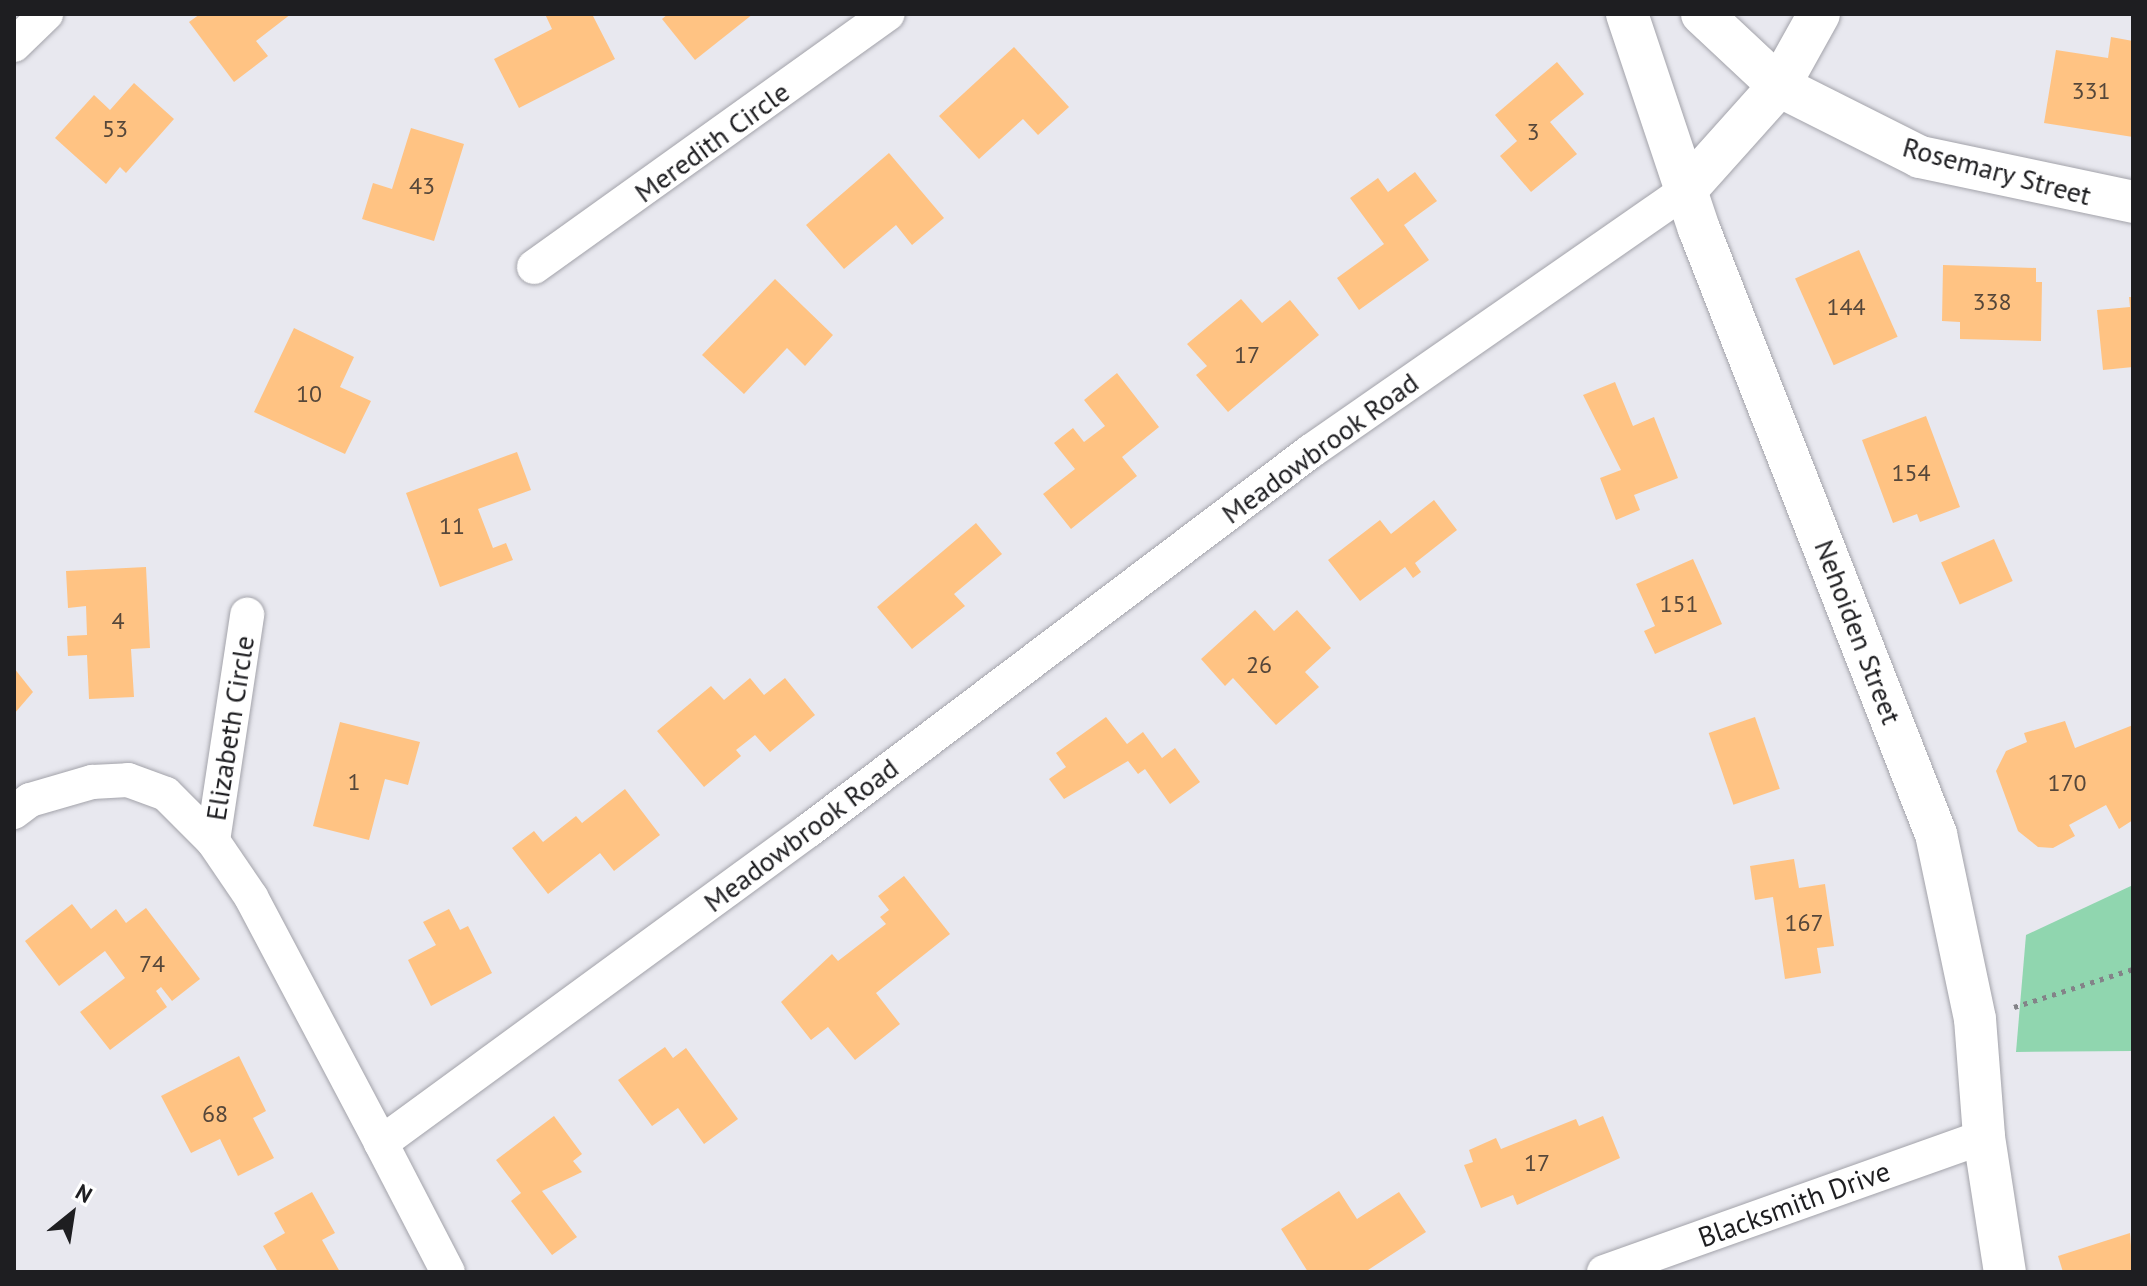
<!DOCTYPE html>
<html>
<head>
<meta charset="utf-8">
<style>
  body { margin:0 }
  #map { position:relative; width:2147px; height:1286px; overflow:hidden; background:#e8e8ef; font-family:"PT Sans",sans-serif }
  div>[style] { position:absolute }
  .green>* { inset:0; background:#90d6af }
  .building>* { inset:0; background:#ffc383; transform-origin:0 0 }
  .path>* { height:5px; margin-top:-2.5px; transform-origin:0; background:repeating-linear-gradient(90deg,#838388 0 4px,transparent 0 10px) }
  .roads { filter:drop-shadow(0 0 2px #a3a3aa) drop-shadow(0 0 2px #a3a3aa) }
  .minor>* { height:34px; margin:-17px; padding:0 17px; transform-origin:17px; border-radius:17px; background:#fff }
  .tertiary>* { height:42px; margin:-21px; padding:0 21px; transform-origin:21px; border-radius:21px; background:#fff }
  span { translate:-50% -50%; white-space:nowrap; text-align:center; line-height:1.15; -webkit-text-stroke:6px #fff; paint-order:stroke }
  .number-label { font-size:24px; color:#56473a }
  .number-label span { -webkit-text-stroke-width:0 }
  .street-label { font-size:28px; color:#1e1e21 }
  .frame { position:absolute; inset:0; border:16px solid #1e1e21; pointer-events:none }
  .north { position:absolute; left:32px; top:1174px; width:80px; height:80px; -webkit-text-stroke:6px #fff; paint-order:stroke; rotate:30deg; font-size:22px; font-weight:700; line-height:32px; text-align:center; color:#1e1e21 }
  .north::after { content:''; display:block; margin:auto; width:28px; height:36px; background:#1e1e21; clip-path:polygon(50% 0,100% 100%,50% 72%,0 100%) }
</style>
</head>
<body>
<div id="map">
  <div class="green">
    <i style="clip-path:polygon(2133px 885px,2133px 1051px,2016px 1052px,2026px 935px)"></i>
  </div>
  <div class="building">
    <i style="clip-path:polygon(200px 14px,291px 14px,256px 41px,268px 56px,234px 82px,189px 22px)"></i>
    <i style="clip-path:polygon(545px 14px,592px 14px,615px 59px,519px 108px,494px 59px,552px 29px)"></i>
    <i style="clip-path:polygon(668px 14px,753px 14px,695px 60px,662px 19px)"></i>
    <i style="clip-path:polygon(2111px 37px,2133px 41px,2133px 137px,2044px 123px,2056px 50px,2108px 58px)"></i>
    <i style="clip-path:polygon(1014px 47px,1069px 107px,1038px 135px,1023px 119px,979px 159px,939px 116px)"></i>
    <i style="clip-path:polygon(1557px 62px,1584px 94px,1550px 122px,1577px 154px,1531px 192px,1500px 156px,1517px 141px,1495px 115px)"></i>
    <i style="clip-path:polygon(134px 83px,174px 119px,126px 173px,120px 167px,106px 184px,55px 138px,94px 95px,110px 110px)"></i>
    <i style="clip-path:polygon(411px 128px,464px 144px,434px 241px,362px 219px,373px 183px,392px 189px)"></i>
    <i style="clip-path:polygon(889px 153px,944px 218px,912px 245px,896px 225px,844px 269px,806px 225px)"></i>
    <i style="clip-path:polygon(1415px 172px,1437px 201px,1404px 225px,1429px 260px,1359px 310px,1337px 278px,1384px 244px,1350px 198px,1378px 178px,1388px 192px)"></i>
    <i style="left:1859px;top:250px;width:95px;height:70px;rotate:66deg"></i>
    <i style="clip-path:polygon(1943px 265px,2036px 268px,2036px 282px,2042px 282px,2041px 341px,1960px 339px,1960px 322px,1942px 321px)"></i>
    <i style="clip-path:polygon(775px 279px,833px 335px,805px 366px,787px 348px,744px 394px,702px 355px)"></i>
    <i style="clip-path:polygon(2129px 297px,2133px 297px,2133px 367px,2103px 370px,2097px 310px,2130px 307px)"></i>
    <i style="clip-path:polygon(1241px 299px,1262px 323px,1290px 300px,1319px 335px,1228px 412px,1196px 375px,1207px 366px,1187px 344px)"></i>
    <i style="clip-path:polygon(294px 328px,354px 357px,340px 387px,371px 401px,345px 454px,254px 412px)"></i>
    <i style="clip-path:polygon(1117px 373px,1159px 427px,1122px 457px,1137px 476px,1071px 529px,1043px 494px,1075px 469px,1054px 443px,1073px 428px,1084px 442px,1105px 426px,1084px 400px)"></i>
    <i style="clip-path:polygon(1615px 382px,1633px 426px,1654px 417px,1678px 478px,1634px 495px,1640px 510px,1616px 520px,1600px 478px,1621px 470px,1583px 395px)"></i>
    <i style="clip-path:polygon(1926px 416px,1960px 507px,1920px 522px,1917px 514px,1893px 523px,1862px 440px)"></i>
    <i style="clip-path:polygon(517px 452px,531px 490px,478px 509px,493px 548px,506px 543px,513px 560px,440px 587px,406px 493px)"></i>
    <i style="clip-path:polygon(1434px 500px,1457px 530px,1415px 563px,1421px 572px,1413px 578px,1405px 567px,1360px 601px,1328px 560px,1380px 520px,1391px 534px)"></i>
    <i style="clip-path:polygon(976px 523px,1002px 554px,954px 594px,965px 606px,912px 649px,877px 607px)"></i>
    <i style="left:1994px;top:539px;width:46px;height:58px;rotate:66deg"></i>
    <i style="clip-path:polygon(1693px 559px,1722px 624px,1655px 654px,1644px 631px,1655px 626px,1636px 584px)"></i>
    <i style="clip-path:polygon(146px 567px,150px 648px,131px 649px,134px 697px,89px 699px,87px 655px,68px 656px,67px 636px,87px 635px,86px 606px,68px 608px,66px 571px)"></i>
    <i style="clip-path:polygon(1255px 610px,1274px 631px,1297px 610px,1331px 648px,1305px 672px,1319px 687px,1276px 725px,1233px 678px,1225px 686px,1201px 659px)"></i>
    <i style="clip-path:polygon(14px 668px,33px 692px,14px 714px)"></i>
    <i style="clip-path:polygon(750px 678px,764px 695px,785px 678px,815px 715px,770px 752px,755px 735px,736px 750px,741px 756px,704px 787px,657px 731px,711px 686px,724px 700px)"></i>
    <i style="clip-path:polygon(1106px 717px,1127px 744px,1143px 732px,1162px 758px,1175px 748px,1200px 782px,1170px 804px,1145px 769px,1138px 774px,1128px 761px,1064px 799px,1049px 779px,1066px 767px,1056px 753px)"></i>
    <i style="left:1755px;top:717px;width:76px;height:49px;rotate:71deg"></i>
    <i style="clip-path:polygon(2065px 721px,2075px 748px,2133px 725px,2133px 820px,2119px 829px,2106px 805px,2069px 825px,2075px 836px,2053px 848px,2038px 847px,2018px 831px,1996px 771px,2006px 751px,2027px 742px,2024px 733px)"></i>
    <i style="clip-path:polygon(340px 722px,420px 742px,408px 785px,385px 779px,369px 840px,313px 826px)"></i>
    <i style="clip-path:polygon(625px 789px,660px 835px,614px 871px,600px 853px,548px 894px,512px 848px,534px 831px,543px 842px,576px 816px,582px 823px)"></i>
    <i style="clip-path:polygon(1794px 859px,1799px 888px,1825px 884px,1834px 946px,1817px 948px,1821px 973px,1785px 979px,1773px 897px,1755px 900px,1750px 866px)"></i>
    <i style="clip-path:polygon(904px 876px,950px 934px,876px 993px,900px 1024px,855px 1060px,828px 1027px,811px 1040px,781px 1002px,832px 954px,838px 961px,886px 924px,880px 917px,889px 910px,878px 896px)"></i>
    <i style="clip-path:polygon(72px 904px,91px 929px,116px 909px,126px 923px,146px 908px,200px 979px,172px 1001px,161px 987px,156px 991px,167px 1007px,110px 1050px,80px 1012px,125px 978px,105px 951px,59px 986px,25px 941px)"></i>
    <i style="clip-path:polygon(449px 909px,460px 930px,468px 926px,492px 973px,431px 1006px,408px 960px,436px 945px,423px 922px)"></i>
    <i style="clip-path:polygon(665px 1047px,673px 1058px,686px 1048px,738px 1119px,704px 1144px,678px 1108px,652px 1126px,618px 1080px)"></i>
    <i style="clip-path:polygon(239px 1056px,266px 1111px,253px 1118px,274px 1158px,238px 1176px,220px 1139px,191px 1153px,161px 1096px)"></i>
    <i style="clip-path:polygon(554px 1116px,582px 1154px,573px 1161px,582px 1172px,542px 1191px,577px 1237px,552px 1255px,511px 1201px,521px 1193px,496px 1160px)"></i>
    <i style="clip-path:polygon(1603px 1116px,1620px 1158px,1517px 1205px,1513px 1195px,1481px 1208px,1464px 1165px,1473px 1162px,1469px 1150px,1496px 1138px,1501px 1149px,1576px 1119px,1579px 1126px)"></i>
    <i style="clip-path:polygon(1339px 1191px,1357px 1219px,1399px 1192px,1426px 1232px,1365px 1272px,1308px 1272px,1281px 1229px)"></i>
    <i style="clip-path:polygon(312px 1192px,335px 1233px,322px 1240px,340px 1272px,278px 1272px,263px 1246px,285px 1233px,274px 1213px)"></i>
    <i style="clip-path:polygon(2130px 1233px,2133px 1272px,2063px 1272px,2058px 1256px)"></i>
  </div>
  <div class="path">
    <i style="left:2014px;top:1007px;width:125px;rotate:-17.7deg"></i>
  </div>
  <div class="roads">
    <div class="minor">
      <i style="left:14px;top:45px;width:45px;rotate:-44.1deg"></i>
      <i style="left:534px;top:267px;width:435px;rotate:-35.6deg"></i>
      <i style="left:14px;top:812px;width:20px;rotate:-37deg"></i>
      <i style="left:30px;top:800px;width:65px;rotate:-16.2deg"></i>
      <i style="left:92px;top:782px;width:36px;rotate:-3deg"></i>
      <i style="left:128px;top:780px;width:40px;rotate:20.2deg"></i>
      <i style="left:166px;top:794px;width:66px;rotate:45deg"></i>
      <i style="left:213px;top:841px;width:68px;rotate:55.8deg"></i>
      <i style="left:251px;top:897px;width:278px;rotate:62.1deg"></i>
      <i style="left:381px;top:1143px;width:530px;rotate:-36.18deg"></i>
      <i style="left:809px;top:830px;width:629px;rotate:-37.05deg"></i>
      <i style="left:1311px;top:451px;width:455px;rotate:-34.8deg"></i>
      <i style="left:213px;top:841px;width:229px;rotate:-81.4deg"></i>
      <i style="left:381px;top:1143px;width:145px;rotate:62.6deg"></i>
      <i style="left:1604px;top:1272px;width:403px;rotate:-19.6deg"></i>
    </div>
    <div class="tertiary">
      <i style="left:1627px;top:14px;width:227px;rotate:71.5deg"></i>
      <i style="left:1699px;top:229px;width:650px;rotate:68.61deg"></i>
      <i style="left:1936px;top:834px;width:189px;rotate:78.1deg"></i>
      <i style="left:1975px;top:1019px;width:118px;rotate:85.6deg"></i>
      <i style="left:1984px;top:1137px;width:137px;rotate:81.2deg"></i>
      <i style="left:1702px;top:14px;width:105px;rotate:43.1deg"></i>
      <i style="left:1779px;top:86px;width:158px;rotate:26.7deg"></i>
      <i style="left:1920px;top:157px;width:218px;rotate:11.9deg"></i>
      <i style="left:1685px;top:191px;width:141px;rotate:-48.2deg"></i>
      <i style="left:1779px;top:86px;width:82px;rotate:-60.9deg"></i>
    </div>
  </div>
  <div class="number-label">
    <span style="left:2091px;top:91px">331</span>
    <span style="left:115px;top:129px">53</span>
    <span style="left:1533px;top:132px">3</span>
    <span style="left:422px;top:186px">43</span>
    <span style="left:1992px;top:302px">338</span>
    <span style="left:1846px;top:307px">144</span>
    <span style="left:1247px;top:355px">17</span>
    <span style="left:309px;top:394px">10</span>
    <span style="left:1911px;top:473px">154</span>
    <span style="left:452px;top:526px">11</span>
    <span style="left:1679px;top:604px">151</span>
    <span style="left:118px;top:621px">4</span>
    <span style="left:1259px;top:665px">26</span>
    <span style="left:354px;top:782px">1</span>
    <span style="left:2067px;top:783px">170</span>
    <span style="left:1804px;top:923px">167</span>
    <span style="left:152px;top:964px">74</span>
    <span style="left:215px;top:1114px">68</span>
    <span style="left:1537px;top:1163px">17</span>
  </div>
  <div class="street-label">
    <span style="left:712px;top:142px;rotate:-36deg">Meredith Circle</span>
    <span style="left:1997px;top:171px;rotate:15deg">Rosemary Street</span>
    <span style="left:1320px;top:448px;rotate:-36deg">Meadowbrook Road</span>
    <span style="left:1858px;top:632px;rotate:69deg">Nehoiden Street</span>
    <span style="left:230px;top:728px;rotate:-81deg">Elizabeth Circle</span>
    <span style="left:801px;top:835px;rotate:-37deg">Meadowbrook Road</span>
    <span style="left:1794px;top:1204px;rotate:-20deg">Blacksmith Drive</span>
  </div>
  <div class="frame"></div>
  <div class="north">N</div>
</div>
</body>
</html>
